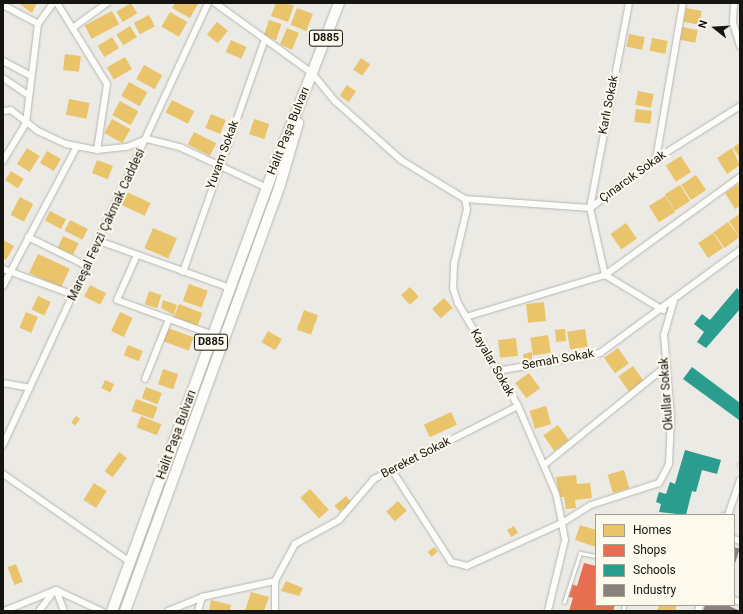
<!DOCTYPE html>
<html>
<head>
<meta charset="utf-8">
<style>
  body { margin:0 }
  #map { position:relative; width:743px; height:614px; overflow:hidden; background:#eceae4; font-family:Roboto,sans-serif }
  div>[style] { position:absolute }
  .homes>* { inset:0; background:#e9c46a; transform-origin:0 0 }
  .shops>* { inset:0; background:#e76f51 }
  .schools>* { inset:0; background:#2a9d8f }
  .industry>* { inset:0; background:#8a817c; transform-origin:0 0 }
  .roads { filter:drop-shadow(0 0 1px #b6b5b0) drop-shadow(0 0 1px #b6b5b0) }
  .service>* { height:3px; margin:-1.5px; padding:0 1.5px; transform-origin:1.5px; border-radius:1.5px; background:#fcfcfb }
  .minor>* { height:6px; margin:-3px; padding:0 3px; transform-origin:3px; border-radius:3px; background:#fcfcfb }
  .primary>* { height:10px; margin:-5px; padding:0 5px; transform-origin:5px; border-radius:5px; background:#fcfcfb }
  .trunk>* { height:10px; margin:-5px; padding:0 5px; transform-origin:5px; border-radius:5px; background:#fcfcfb }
  span { translate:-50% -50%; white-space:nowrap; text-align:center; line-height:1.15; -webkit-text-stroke:4px #fdf9ed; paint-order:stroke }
  .shield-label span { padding:1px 3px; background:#fdf9ed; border:1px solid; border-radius:3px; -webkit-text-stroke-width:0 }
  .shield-label { font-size:11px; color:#151410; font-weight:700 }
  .street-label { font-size:12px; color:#151410 }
  .frame { position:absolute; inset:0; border:4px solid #151410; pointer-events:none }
  .legend { position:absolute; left:595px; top:514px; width:140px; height:92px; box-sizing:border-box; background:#fdf9ed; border:1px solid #a09d95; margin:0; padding:5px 7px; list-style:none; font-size:12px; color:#151410 }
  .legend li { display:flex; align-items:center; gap:8px; height:20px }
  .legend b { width:20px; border:1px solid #a09d95 }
  .north { position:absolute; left:695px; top:8px; width:40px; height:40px; -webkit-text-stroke:3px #fdf9ed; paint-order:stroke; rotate:287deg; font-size:11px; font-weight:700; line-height:16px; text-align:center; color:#151410 }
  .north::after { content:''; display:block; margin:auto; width:14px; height:18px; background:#151410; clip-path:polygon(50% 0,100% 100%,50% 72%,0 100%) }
</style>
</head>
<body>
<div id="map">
  <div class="homes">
    <i style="clip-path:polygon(18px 3px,37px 3px,32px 13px)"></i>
    <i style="left:131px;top:3px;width:12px;height:17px;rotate:59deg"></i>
    <i style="clip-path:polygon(175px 3px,196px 3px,198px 4px,190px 18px,172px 8px)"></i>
    <i style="clip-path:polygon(276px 3px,294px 5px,288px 22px,271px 16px)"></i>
    <i style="left:297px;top:8px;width:17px;height:18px;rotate:21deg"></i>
    <i style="left:686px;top:8px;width:16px;height:14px;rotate:11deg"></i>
    <i style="left:112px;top:11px;width:15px;height:31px;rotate:62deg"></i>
    <i style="left:170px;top:12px;width:20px;height:17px;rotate:30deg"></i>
    <i style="left:149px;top:15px;width:13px;height:17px;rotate:63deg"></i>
    <i style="left:269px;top:20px;width:13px;height:17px;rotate:18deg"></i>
    <i style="left:217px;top:22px;width:14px;height:16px;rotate:39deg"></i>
    <i style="left:130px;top:26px;width:13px;height:16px;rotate:58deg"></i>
    <i style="left:682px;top:27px;width:16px;height:13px;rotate:11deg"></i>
    <i style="left:287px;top:28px;width:13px;height:18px;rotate:23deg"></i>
    <i style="left:629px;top:34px;width:16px;height:13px;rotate:11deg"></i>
    <i style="left:112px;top:37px;width:13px;height:17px;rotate:58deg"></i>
    <i style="left:652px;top:38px;width:16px;height:13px;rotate:11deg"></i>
    <i style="left:231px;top:40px;width:17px;height:13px;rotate:24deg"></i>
    <i style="left:65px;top:54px;width:16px;height:16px;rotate:7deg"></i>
    <i style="left:125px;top:57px;width:14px;height:21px;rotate:60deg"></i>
    <i style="left:361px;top:58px;width:11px;height:14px;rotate:34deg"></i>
    <i style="left:144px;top:65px;width:21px;height:16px;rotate:29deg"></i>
    <i style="left:129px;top:82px;width:21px;height:16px;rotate:29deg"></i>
    <i style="left:347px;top:85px;width:11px;height:13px;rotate:34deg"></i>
    <i style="left:638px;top:91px;width:16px;height:14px;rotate:11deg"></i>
    <i style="left:69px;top:99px;width:21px;height:16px;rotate:11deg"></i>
    <i style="left:172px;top:100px;width:25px;height:14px;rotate:27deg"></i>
    <i style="left:120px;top:101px;width:21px;height:16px;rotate:29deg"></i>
    <i style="left:636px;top:109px;width:16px;height:13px;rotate:7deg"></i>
    <i style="left:211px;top:114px;width:16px;height:15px;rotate:22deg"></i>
    <i style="left:112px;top:119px;width:21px;height:16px;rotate:29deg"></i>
    <i style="left:254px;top:119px;width:16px;height:16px;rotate:18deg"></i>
    <i style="left:194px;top:132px;width:25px;height:14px;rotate:27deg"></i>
    <i style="clip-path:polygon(740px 142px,740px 158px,733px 148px)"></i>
    <i style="left:27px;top:148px;width:15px;height:19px;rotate:32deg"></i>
    <i style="clip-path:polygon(732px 148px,740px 165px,727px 174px,717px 158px)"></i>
    <i style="left:47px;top:151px;width:16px;height:14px;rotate:30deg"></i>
    <i style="left:681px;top:156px;width:19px;height:18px;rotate:58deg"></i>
    <i style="left:97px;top:160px;width:17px;height:14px;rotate:21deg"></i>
    <i style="left:11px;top:171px;width:15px;height:11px;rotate:32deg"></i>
    <i style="left:696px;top:175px;width:18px;height:18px;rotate:56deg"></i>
    <i style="clip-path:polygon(740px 183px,740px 206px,735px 209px,725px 193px)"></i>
    <i style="left:680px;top:185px;width:19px;height:18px;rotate:58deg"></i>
    <i style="left:127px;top:192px;width:26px;height:14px;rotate:25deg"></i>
    <i style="left:665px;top:196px;width:19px;height:19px;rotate:58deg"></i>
    <i style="left:20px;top:197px;width:15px;height:20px;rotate:28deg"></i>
    <i style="left:50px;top:211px;width:18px;height:11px;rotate:27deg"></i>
    <i style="clip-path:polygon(740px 214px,740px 238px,729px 221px)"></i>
    <i style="left:70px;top:220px;width:20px;height:12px;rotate:27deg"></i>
    <i style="left:728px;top:222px;width:19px;height:18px;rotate:54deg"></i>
    <i style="left:626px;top:223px;width:19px;height:19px;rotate:55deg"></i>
    <i style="left:153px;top:228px;width:26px;height:22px;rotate:23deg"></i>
    <i style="left:713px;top:233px;width:18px;height:18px;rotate:56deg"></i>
    <i style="left:63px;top:236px;width:17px;height:13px;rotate:24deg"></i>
    <i style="clip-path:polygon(3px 240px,14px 246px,6px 260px,3px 258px)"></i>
    <i style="left:38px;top:254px;width:35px;height:21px;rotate:25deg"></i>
    <i style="left:189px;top:284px;width:20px;height:18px;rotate:20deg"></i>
    <i style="left:90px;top:285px;width:18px;height:13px;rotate:27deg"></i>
    <i style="left:410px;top:287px;width:13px;height:12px;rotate:48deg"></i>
    <i style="left:149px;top:291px;width:13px;height:14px;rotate:18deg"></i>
    <i style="left:38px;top:296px;width:14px;height:15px;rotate:25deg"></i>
    <i style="left:444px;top:298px;width:13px;height:16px;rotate:48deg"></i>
    <i style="clip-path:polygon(163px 300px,177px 305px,174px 315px,161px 308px)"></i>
    <i style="left:544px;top:302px;width:19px;height:18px;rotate:84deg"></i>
    <i style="left:179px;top:304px;width:25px;height:14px;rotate:21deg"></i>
    <i style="left:304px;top:310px;width:15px;height:21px;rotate:20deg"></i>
    <i style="left:26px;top:312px;width:13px;height:17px;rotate:23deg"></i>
    <i style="left:120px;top:312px;width:14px;height:21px;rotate:25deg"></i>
    <i style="left:168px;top:328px;width:27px;height:14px;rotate:20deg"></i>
    <i style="left:565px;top:329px;width:12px;height:10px;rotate:85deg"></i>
    <i style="left:585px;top:329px;width:18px;height:18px;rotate:81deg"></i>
    <i style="left:268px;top:331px;width:16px;height:13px;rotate:30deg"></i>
    <i style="left:548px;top:335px;width:18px;height:18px;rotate:81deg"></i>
    <i style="left:516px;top:338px;width:18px;height:18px;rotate:84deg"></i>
    <i style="left:128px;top:345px;width:16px;height:11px;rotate:22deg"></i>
    <i style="left:618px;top:348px;width:19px;height:17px;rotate:55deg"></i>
    <i style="clip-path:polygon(532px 352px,532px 360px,524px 361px,523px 354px)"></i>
    <i style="left:633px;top:366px;width:19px;height:18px;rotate:55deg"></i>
    <i style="left:163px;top:369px;width:16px;height:16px;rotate:18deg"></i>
    <i style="left:529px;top:373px;width:19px;height:17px;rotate:54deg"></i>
    <i style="left:105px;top:380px;width:10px;height:9px;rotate:24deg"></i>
    <i style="left:146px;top:387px;width:17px;height:12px;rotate:21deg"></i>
    <i style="left:136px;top:399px;width:23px;height:13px;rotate:20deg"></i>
    <i style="left:546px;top:406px;width:19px;height:17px;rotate:74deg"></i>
    <i style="left:451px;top:412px;width:14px;height:30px;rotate:65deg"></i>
    <i style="left:76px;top:416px;width:5px;height:8px;rotate:37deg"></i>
    <i style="left:141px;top:416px;width:22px;height:12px;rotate:22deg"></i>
    <i style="left:558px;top:425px;width:19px;height:18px;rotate:55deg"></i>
    <i style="left:119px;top:452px;width:10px;height:24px;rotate:37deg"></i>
    <i style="left:624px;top:470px;width:19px;height:17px;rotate:74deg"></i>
    <i style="clip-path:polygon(576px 475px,577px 484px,590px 483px,592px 498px,575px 500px,576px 508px,566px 509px,564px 497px,559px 497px,556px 477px)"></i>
    <i style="left:94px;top:483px;width:15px;height:20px;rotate:32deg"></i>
    <i style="left:310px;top:489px;width:28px;height:13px;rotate:48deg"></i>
    <i style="left:346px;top:496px;width:8px;height:15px;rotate:50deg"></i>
    <i style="left:398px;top:501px;width:13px;height:16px;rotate:48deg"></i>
    <i style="clip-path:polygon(580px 525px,596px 530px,596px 547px,575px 540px)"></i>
    <i style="left:514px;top:526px;width:8px;height:8px;rotate:60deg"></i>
    <i style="left:434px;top:547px;width:6px;height:8px;rotate:51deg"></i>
    <i style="left:16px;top:564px;width:19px;height:9px;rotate:69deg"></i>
    <i style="clip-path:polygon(286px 581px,303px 588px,299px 596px,281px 591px)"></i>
    <i style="clip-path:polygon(251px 592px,269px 597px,264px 611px,245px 611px)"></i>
    <i style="clip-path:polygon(211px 600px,231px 605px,230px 611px,209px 611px)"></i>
    <i style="clip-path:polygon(659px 605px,677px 605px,675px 611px,657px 611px)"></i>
  </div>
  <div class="shops">
    <i style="clip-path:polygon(584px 563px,596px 566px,596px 605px,615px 605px,613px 611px,569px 611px,573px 598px,566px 596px,569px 583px,577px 586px)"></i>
  </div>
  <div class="schools">
    <i style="clip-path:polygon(737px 288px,740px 291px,740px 309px,706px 348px,697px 342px,704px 332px,694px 324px,702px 314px,710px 320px)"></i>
    <i style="clip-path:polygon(692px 367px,740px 403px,739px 420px,683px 379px)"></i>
    <i style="clip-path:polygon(685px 450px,721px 460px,717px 474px,702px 470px,696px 492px,692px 491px,686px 515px,659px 512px,661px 504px,656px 502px,659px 492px,666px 494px,670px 482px,675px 484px)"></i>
  </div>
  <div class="industry">
    <i style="left:734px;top:547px;width:6px;height:49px;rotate:18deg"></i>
    <i style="clip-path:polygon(705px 605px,727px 605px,740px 611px,703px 611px)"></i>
  </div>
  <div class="roads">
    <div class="service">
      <i style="left:739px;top:464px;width:1px"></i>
      <i style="left:722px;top:514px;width:2px;rotate:27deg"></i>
      <i style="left:564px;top:602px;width:52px;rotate:-71.9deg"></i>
      <i style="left:580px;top:553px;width:16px;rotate:11deg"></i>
      <i style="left:623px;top:611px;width:6px;rotate:-81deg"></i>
    </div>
    <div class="minor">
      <i style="left:57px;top:3px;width:95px;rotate:58.3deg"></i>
      <i style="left:107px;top:84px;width:67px;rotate:98.6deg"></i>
      <i style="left:215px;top:3px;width:120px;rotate:35.8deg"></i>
      <i style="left:312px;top:73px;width:36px;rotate:51deg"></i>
      <i style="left:335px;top:101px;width:89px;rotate:41.8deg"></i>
      <i style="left:401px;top:160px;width:75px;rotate:31.4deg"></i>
      <i style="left:629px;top:3px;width:209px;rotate:100.8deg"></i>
      <i style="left:590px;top:208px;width:69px;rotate:77.4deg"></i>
      <i style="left:605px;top:275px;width:68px;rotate:31.1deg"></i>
      <i style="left:734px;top:3px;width:20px;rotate:93deg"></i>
      <i style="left:733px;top:23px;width:24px;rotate:73deg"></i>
      <i style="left:3px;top:5px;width:40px;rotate:28deg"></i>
      <i style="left:74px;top:27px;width:41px;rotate:-36deg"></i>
      <i style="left:3px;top:61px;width:32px;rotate:28deg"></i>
      <i style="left:3px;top:78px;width:30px;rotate:34deg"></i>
      <i style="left:3px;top:111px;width:8px;rotate:-7deg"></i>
      <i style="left:11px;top:110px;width:34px;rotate:38deg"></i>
      <i style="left:38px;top:131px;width:31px;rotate:25deg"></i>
      <i style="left:66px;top:144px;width:32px;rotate:11deg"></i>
      <i style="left:97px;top:150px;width:30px;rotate:-6deg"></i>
      <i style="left:127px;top:147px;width:22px;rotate:-22deg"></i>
      <i style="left:147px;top:139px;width:36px;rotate:14deg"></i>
      <i style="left:182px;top:148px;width:94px;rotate:25.2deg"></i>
      <i style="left:656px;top:159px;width:158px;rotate:-80.2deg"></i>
      <i style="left:3px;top:161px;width:44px;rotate:-58.8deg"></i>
      <i style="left:26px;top:123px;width:100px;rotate:-83.1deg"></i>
      <i style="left:38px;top:24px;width:26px;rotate:-54deg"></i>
      <i style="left:465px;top:199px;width:10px;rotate:79deg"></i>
      <i style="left:467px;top:209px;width:57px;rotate:103.3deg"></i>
      <i style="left:454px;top:264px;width:24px;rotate:92deg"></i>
      <i style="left:453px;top:288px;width:16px;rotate:72deg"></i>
      <i style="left:458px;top:303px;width:119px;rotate:59.8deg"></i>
      <i style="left:518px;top:406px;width:96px;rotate:66.6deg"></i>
      <i style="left:556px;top:494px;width:30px;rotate:78deg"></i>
      <i style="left:562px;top:523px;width:17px;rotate:80deg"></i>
      <i style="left:565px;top:540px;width:73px;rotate:103.5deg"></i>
      <i style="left:465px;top:199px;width:125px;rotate:4.1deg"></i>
      <i style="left:590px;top:208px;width:82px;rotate:-36.6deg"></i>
      <i style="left:656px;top:159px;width:99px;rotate:-32.2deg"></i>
      <i style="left:28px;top:237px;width:66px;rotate:26.2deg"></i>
      <i style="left:99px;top:241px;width:139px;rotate:19.7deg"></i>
      <i style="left:137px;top:255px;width:49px;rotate:114deg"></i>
      <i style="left:117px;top:300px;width:102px;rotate:20deg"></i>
      <i style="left:3px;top:269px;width:76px;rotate:20.1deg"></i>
      <i style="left:183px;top:272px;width:247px;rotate:-70.6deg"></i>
      <i style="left:3px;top:286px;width:158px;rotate:-62.1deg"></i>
      <i style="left:466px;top:317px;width:145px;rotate:-16.8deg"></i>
      <i style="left:605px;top:275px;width:167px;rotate:-36deg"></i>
      <i style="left:497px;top:371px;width:105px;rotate:-9.9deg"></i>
      <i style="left:600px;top:353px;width:174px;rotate:-36.3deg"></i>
      <i style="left:145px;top:379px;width:65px;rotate:-68.2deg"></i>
      <i style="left:3px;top:383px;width:27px;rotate:10deg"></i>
      <i style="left:3px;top:445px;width:487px;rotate:-65.1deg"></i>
      <i style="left:544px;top:465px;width:156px;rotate:-39deg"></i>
      <i style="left:392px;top:470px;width:109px;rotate:57.3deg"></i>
      <i style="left:451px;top:562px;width:16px;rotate:14deg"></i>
      <i style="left:467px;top:566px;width:104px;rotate:-24.4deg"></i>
      <i style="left:562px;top:523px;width:34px;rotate:-32deg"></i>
      <i style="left:591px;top:505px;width:71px;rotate:-17.9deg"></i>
      <i style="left:659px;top:483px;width:21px;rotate:-62deg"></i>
      <i style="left:669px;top:464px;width:47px;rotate:-87.6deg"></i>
      <i style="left:671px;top:417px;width:82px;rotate:-94.9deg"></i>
      <i style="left:664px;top:335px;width:36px;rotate:-74deg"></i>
      <i style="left:3px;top:474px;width:155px;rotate:34.7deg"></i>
      <i style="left:728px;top:515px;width:37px;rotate:-71deg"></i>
      <i style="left:734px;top:539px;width:6px;rotate:18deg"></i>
      <i style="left:275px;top:581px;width:30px;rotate:90deg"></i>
      <i style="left:56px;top:590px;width:22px;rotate:69deg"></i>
      <i style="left:734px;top:600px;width:6px;rotate:18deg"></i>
      <i style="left:4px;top:611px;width:56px;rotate:-22deg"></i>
      <i style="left:56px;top:590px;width:50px;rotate:25deg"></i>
      <i style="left:39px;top:611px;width:26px;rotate:-53deg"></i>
      <i style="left:168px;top:611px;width:37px;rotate:-22deg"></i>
      <i style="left:202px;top:597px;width:75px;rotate:-12.4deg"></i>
      <i style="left:275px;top:581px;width:42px;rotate:-61.6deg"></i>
      <i style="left:295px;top:544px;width:50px;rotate:-28.6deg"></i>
      <i style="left:339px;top:520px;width:54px;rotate:-49.5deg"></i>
      <i style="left:374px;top:479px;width:161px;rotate:-26.9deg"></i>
      <i style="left:198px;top:611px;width:15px;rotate:-74deg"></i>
      <i style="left:698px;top:611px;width:6px;rotate:-72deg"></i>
    </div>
    <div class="primary">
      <i style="left:312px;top:73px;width:75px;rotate:-68.9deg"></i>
    </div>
    <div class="trunk">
      <i style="left:112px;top:611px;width:488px;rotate:-69.9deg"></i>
      <i style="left:280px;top:153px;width:86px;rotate:-68.2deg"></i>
      <i style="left:125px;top:611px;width:450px;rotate:-70deg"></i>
      <i style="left:279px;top:188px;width:68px;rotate:-73.7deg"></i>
    </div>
  </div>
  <div class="shield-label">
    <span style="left:326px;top:38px">D885</span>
    <span style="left:211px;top:342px">D885</span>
  </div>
  <div class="street-label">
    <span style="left:609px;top:105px;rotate:-79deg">Karlı Sokak</span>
    <span style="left:289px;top:131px;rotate:-68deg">Halit Paşa Bulvarı</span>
    <span style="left:223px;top:155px;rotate:-70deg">Yuvam Sokak</span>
    <span style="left:633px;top:177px;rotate:-36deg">Çınarcık Sokak</span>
    <span style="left:107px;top:225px;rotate:-65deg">Mareşal Fevzi Çakmak Caddesi</span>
    <span style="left:558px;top:360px;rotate:-10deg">Semah Sokak</span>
    <span style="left:492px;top:363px;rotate:60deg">Kayalar Sokak</span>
    <span style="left:667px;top:394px;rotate:-94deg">Okullar Sokak</span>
    <span style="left:177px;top:435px;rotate:-70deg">Halit Paşa Bulvarı</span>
    <span style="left:416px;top:458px;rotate:-27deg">Bereket Sokak</span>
  </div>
  <div class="frame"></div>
  <ul class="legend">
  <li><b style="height:11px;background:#e9c46a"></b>Homes</li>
  <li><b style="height:11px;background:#e76f51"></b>Shops</li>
  <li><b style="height:11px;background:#2a9d8f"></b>Schools</li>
  <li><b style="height:11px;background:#8a817c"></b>Industry</li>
  </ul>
  <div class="north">N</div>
</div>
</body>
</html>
